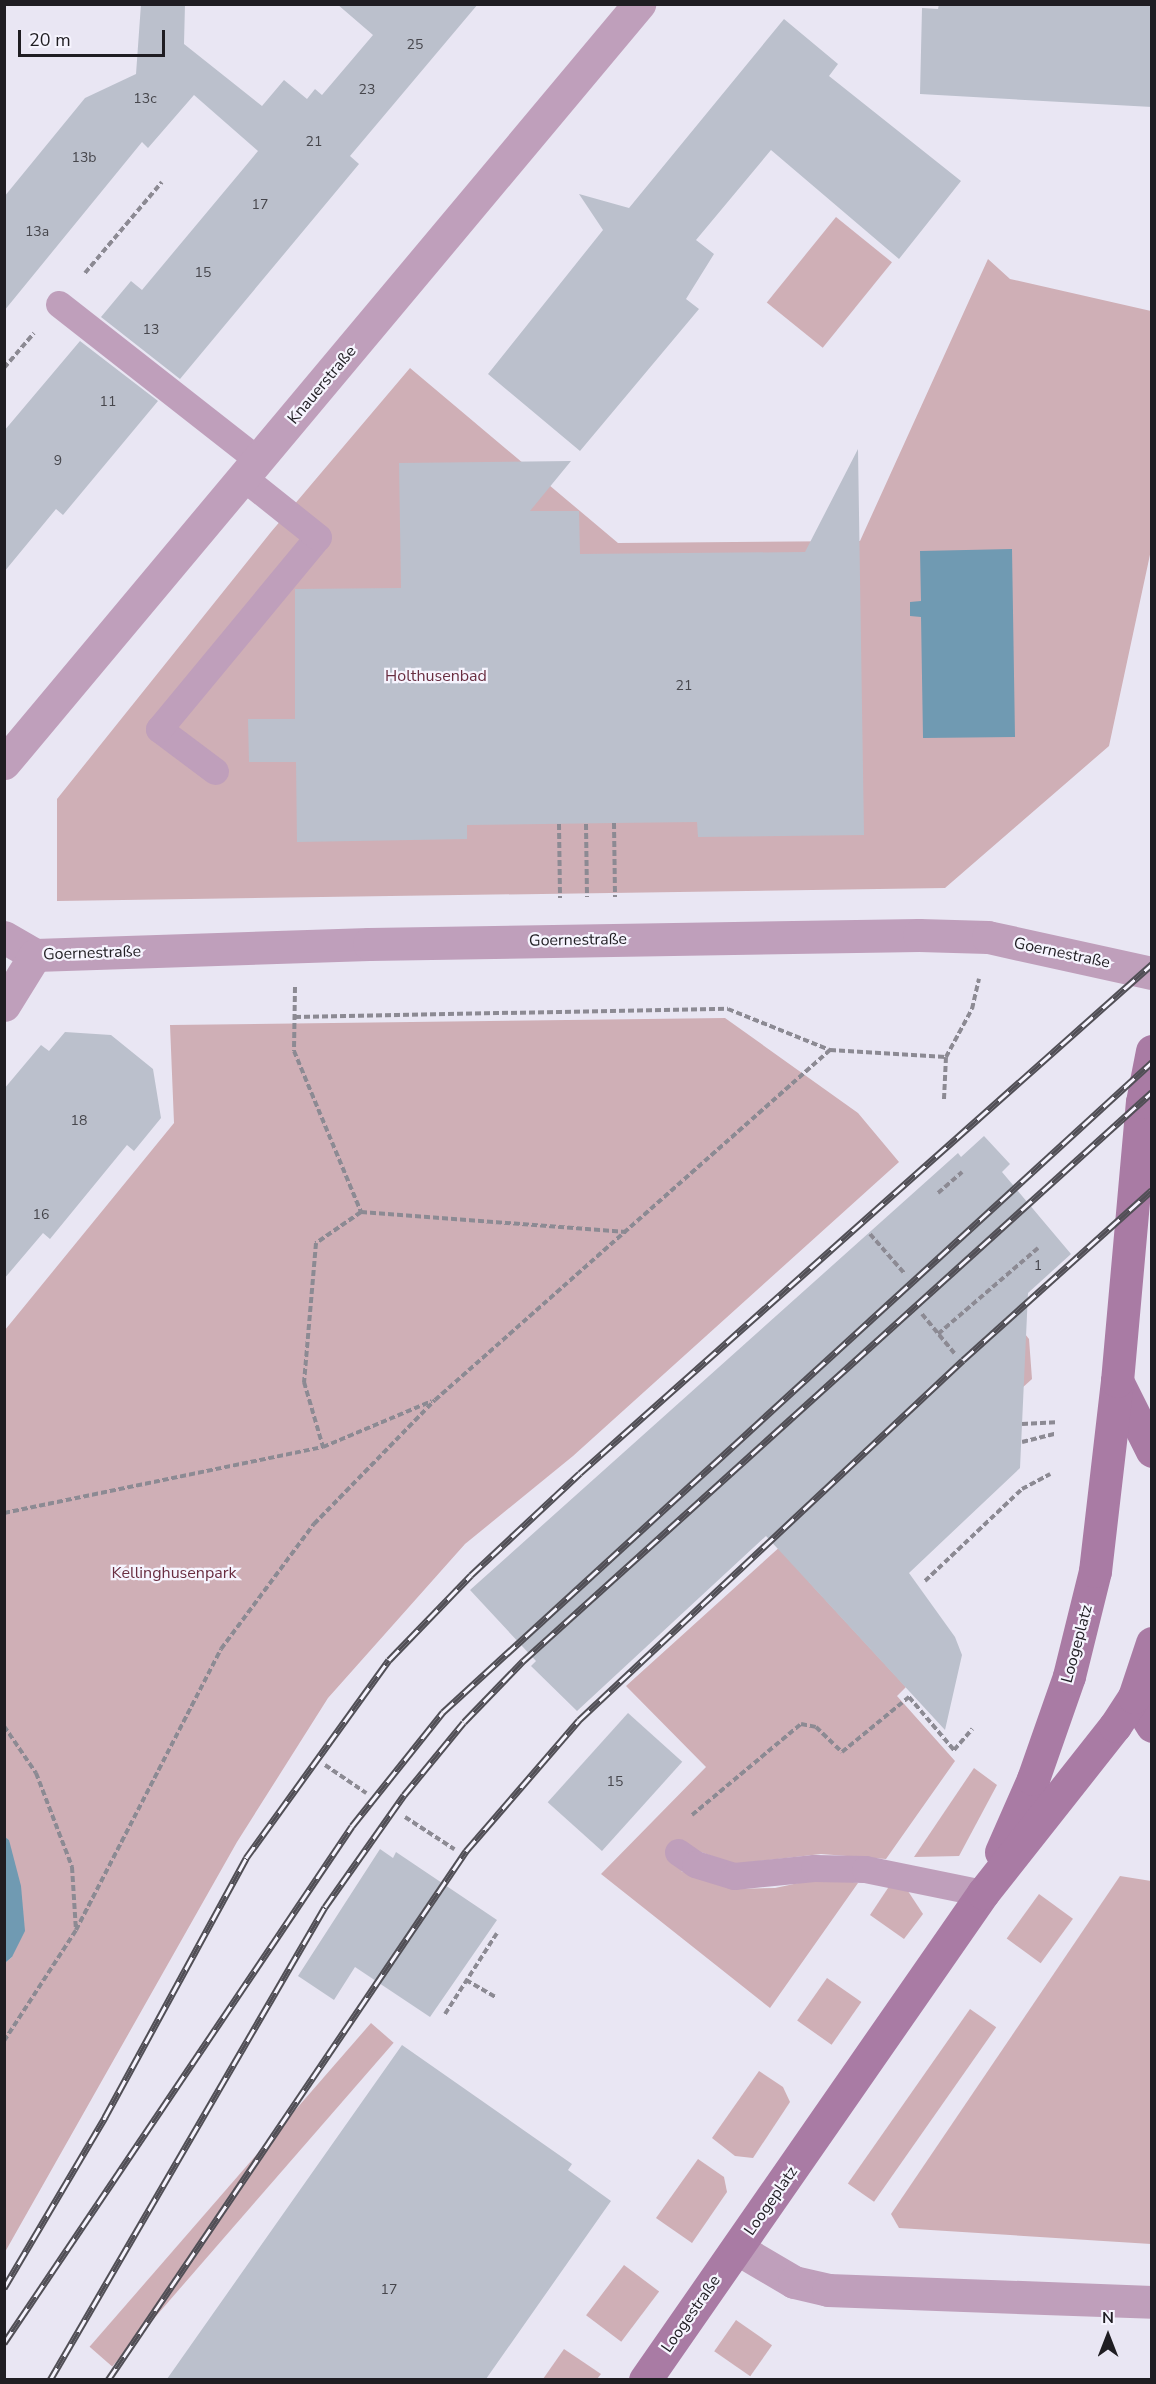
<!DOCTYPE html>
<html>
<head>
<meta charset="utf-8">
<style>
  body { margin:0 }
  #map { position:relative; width:1156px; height:2384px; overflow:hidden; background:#e9e6f3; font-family:"Nunito Sans",sans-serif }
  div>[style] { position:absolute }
  .green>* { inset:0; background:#cfafb6; transform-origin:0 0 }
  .water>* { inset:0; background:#709ab2 }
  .building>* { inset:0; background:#bbc0cc; transform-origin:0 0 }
  .path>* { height:4px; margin-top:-2px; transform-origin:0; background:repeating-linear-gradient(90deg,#8c8a93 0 6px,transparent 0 9px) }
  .lane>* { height:27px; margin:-13.5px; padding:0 13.5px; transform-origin:13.5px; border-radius:13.5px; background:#bf9fbb }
  .street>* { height:33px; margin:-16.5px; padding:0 16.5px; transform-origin:16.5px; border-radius:16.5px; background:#bf9fbb }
  .secondary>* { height:33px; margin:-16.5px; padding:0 16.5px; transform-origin:16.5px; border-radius:16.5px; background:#a97ba4 }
  .rail>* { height:7px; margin-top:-3.5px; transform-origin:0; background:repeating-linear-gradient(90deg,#f6f4fe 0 14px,#514f56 0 28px); box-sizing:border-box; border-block:2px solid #514f56 }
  span { translate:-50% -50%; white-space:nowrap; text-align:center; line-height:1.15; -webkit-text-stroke:4.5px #f6f4fe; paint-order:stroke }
  .number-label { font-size:14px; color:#46464c }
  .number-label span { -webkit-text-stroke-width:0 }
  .street-label { font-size:16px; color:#1f1d22 }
  .park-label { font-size:16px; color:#692d40 }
  .frame { position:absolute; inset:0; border:6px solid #1f1d22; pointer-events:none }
  .north { position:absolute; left:1078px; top:2306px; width:60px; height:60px; -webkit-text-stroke:4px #f6f4fe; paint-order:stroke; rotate:0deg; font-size:16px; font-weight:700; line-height:24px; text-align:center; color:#1f1d22 }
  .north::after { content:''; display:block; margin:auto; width:21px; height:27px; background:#1f1d22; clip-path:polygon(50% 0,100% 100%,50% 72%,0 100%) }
  .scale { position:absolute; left:18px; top:30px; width:147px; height:27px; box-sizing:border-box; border:3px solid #1f1d22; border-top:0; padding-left:8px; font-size:18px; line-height:21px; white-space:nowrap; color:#1f1d22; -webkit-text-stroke:4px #f6f4fe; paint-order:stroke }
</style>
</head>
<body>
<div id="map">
  <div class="green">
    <i style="left:836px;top:217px;width:72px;height:110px;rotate:39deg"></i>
    <i style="clip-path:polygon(988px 259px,1010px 279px,1151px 311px,1151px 550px,1109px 746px,945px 888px,57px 901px,57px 799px,271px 532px,410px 368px,618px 543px,860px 541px)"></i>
    <i style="clip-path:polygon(725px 1018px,858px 1113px,899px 1162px,573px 1456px,465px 1544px,328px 1698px,237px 1842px,5px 2252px,5px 1963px,12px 1957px,9px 1840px,4px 1837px,5px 1330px,174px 1123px,170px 1025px)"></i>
    <i style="clip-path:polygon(1021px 1329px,1029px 1339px,1032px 1379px,809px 1582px,906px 1687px,897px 1696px,955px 1761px,886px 1859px,821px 1854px,733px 1864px,701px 1852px,681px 1871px,735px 1889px,775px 1888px,827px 1877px,858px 1883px,770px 2008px,601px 1874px,706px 1767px,626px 1686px)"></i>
    <i style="clip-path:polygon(974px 1768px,997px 1785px,959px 1856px,914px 1857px)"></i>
    <i style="clip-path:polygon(1120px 1876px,1151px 1881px,1151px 2244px,899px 2228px,891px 2214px)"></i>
    <i style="clip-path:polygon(890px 1885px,904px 1885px,923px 1914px,904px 1939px,870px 1915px)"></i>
    <i style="left:1039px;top:1894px;width:42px;height:55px;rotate:36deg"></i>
    <i style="left:827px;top:1978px;width:42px;height:52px;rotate:35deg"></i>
    <i style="left:970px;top:2009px;width:32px;height:213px;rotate:35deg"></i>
    <i style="left:371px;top:2023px;width:30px;height:429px;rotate:41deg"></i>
    <i style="clip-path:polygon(759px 2071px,783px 2087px,790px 2102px,753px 2158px,735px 2156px,712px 2138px)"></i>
    <i style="clip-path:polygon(698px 2159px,724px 2177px,727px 2192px,692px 2243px,656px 2218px)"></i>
    <i style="left:624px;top:2265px;width:44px;height:63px;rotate:37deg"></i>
    <i style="left:736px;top:2320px;width:44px;height:38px;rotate:35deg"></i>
    <i style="clip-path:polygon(564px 2349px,601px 2374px,597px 2379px,543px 2379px)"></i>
  </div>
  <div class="water">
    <i style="clip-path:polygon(1012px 549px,1015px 737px,923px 738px,921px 617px,910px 616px,910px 602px,921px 601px,920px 551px)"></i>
    <i style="clip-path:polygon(5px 1837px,9px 1840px,21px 1886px,25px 1931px,12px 1957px,5px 1963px)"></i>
  </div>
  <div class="building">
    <i style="clip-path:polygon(141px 4px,185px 4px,184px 44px,262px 106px,284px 80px,307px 99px,315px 89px,322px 95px,373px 35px,337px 4px,478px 4px,350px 156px,359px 164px,180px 379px,101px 317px,131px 281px,142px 290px,258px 151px,194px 95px,148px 148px,142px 142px,4px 311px,4px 197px,85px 98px,136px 74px)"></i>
    <i style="clip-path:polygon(939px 4px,1152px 4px,1152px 107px,920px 94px,922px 8px,938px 9px)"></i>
    <i style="clip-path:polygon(784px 19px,838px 64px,829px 76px,961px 181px,899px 259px,771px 150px,696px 240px,714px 254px,686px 299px,699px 309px,580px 451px,488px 374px,603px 230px,579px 194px,629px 208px)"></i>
    <i style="clip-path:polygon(80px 341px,158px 401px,63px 515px,56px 509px,4px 572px,4px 431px)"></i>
    <i style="clip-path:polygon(858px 449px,864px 835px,698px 837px,697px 822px,614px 823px,467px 825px,467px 839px,297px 842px,296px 762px,249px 762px,248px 719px,295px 719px,295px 589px,401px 588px,399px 463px,571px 461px,530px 511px,579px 511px,580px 554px,805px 552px)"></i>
    <i style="clip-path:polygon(65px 1032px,111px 1035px,153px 1069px,161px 1118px,134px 1151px,127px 1145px,50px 1239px,43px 1233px,4px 1279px,4px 1089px,41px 1045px,49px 1051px)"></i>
    <i style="clip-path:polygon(984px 1136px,1010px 1164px,1002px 1172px,1071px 1254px,1028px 1293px,1020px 1468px,909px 1573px,955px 1637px,962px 1655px,945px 1730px,766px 1536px,577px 1711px,531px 1666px,536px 1661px,470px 1590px,958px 1153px,961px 1157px)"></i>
    <i style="left:628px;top:1713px;width:73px;height:120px;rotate:42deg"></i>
    <i style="clip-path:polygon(380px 1849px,393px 1858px,396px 1852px,497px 1920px,430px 2017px,355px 1967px,334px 2000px,298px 1976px)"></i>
    <i style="clip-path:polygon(402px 2045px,572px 2164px,568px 2170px,611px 2201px,486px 2379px,167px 2379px)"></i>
  </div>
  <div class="path">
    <i style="left:85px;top:273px;width:119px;rotate:-49.8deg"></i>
    <i style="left:4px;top:368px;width:46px;rotate:-49.4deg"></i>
    <i style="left:614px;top:823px;width:74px;rotate:89.2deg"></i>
    <i style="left:559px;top:824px;width:74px;rotate:89.2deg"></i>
    <i style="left:586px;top:824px;width:73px;rotate:89.2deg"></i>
    <i style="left:295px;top:987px;width:64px;rotate:90.9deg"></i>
    <i style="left:294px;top:1051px;width:174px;rotate:67.4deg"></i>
    <i style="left:361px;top:1212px;width:55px;rotate:145.4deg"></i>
    <i style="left:316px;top:1243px;width:140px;rotate:94.9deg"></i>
    <i style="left:304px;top:1382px;width:68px;rotate:73.7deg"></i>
    <i style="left:295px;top:1017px;width:433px;rotate:-1.1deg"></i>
    <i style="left:728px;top:1009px;width:110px;rotate:21.9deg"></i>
    <i style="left:830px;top:1050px;width:116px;rotate:3.5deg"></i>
    <i style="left:944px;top:1099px;width:42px;rotate:-87.3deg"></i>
    <i style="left:946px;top:1057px;width:55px;rotate:-61.6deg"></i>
    <i style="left:972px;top:1009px;width:31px;rotate:-77deg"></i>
    <i style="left:938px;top:1193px;width:32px;rotate:-41deg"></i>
    <i style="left:361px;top:1212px;width:266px;rotate:4.3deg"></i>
    <i style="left:870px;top:1234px;width:52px;rotate:48.9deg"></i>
    <i style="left:922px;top:1314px;width:52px;rotate:50.5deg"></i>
    <i style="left:938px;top:1334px;width:132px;rotate:-40.7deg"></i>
    <i style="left:1022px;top:1424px;width:34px;rotate:-3deg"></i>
    <i style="left:1022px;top:1442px;width:34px;rotate:-14deg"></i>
    <i style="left:4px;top:1513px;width:326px;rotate:-11.7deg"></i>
    <i style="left:323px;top:1447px;width:118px;rotate:-22.9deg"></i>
    <i style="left:925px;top:1581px;width:134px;rotate:-43.5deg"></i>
    <i style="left:1022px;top:1489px;width:32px;rotate:-28deg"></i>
    <i style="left:4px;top:1726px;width:57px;rotate:55.8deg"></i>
    <i style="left:36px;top:1773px;width:101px;rotate:69deg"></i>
    <i style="left:72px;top:1867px;width:63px;rotate:86.4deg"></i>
    <i style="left:325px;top:1765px;width:50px;rotate:34.3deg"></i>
    <i style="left:692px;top:1815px;width:142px;rotate:-39.9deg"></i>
    <i style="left:801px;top:1724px;width:15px;rotate:11deg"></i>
    <i style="left:816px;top:1727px;width:36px;rotate:44deg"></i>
    <i style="left:842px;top:1752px;width:87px;rotate:-39.4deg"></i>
    <i style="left:909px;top:1697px;width:70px;rotate:49.7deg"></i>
    <i style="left:954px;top:1750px;width:28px;rotate:-49deg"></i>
    <i style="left:405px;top:1817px;width:59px;rotate:33.1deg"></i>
    <i style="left:466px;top:1980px;width:34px;rotate:30deg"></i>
    <i style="left:445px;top:2014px;width:96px;rotate:-57.3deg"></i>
    <i style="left:4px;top:2041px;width:132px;rotate:-57deg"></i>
    <i style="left:76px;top:1930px;width:316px;rotate:-62.7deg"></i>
    <i style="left:221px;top:1649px;width:156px;rotate:-53.4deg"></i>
    <i style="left:314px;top:1524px;width:173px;rotate:-45.7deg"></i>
    <i style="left:435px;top:1400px;width:528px;rotate:-41.54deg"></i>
  </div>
  <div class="lane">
    <i style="left:59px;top:304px;width:254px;rotate:38.1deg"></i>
    <i style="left:215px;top:771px;width:70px;rotate:-143.1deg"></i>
    <i style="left:159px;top:729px;width:249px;rotate:-50.4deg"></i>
    <i style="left:318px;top:537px;width:95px;rotate:-141.4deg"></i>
    <i style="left:678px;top:1852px;width:21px;rotate:35deg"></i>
    <i style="left:695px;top:1864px;width:41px;rotate:17.1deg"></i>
    <i style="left:734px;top:1876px;width:80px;rotate:-5.7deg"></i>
    <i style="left:814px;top:1868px;width:51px;rotate:1.1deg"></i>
    <i style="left:865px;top:1869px;width:120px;rotate:11.5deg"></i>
  </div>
  <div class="street">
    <i style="left:4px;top:763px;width:990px;rotate:-50.08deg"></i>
    <i style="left:4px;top:937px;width:36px;rotate:30deg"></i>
    <i style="left:35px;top:955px;width:334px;rotate:-1.9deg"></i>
    <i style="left:369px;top:944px;width:550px;rotate:-0.94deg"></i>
    <i style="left:919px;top:935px;width:69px;rotate:1.7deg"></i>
    <i style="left:988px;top:937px;width:168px;rotate:12.4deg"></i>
    <i style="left:4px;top:1005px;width:59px;rotate:-58.2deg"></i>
    <i style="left:738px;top:2249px;width:65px;rotate:30.5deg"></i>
    <i style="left:794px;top:2282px;width:35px;rotate:13deg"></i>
    <i style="left:828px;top:2290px;width:324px;rotate:2.1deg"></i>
  </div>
  <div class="secondary">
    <i style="left:1117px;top:1381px;width:78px;rotate:63.4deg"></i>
    <i style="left:1134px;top:1697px;width:34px;rotate:58deg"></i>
    <i style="left:1001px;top:1852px;width:80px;rotate:-66.3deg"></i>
    <i style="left:1033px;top:1779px;width:109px;rotate:-70.7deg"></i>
    <i style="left:1069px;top:1676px;width:108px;rotate:-76.1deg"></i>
    <i style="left:1095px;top:1571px;width:191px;rotate:-83.4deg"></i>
    <i style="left:1117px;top:1381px;width:280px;rotate:-84.9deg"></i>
    <i style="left:1142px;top:1102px;width:52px;rotate:-78.9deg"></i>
    <i style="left:645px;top:2380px;width:593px;rotate:-55.24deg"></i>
    <i style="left:983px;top:1893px;width:213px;rotate:-51.7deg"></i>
    <i style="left:1115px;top:1726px;width:35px;rotate:-57deg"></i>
    <i style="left:1134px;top:1697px;width:57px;rotate:-71.6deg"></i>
  </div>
  <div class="rail">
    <i style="left:4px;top:2288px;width:199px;rotate:-59.4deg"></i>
    <i style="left:105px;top:2117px;width:295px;rotate:-61.4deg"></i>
    <i style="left:246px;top:1858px;width:244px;rotate:-54.2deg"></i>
    <i style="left:389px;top:1660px;width:118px;rotate:-46deg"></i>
    <i style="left:471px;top:1575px;width:149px;rotate:-43.1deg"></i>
    <i style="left:580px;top:1473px;width:766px;rotate:-41.66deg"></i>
    <i style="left:4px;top:2343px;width:623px;rotate:-56.05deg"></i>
    <i style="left:352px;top:1826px;width:146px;rotate:-51.4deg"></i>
    <i style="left:443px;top:1712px;width:962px;rotate:-42.51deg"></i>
    <i style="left:50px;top:2380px;width:547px;rotate:-59.83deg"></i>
    <i style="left:325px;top:1907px;width:137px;rotate:-54.8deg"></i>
    <i style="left:404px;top:1795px;width:94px;rotate:-50.6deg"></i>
    <i style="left:464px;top:1722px;width:85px;rotate:-46deg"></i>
    <i style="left:523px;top:1661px;width:848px;rotate:-42.13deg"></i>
    <i style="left:108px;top:2380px;width:639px;rotate:-55.91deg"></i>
    <i style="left:466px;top:1851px;width:173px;rotate:-49.2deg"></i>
    <i style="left:579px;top:1720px;width:526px;rotate:-43.15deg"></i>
    <i style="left:963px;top:1360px;width:254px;rotate:-42deg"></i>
  </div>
  <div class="number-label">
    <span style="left:415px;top:45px">25</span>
    <span style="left:367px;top:90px">23</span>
    <span style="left:145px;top:99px">13c</span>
    <span style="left:314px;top:142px">21</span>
    <span style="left:84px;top:158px">13b</span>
    <span style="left:260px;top:205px">17</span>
    <span style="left:37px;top:232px">13a</span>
    <span style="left:203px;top:273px">15</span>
    <span style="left:151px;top:330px">13</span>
    <span style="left:108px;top:402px">11</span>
    <span style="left:58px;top:461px">9</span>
    <span style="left:684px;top:686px">21</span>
    <span style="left:79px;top:1121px">18</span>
    <span style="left:41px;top:1215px">16</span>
    <span style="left:1038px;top:1266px">1</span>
    <span style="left:615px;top:1782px">15</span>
    <span style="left:389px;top:2290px">17</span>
  </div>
  <div class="street-label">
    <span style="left:322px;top:385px;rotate:-50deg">Knauerstraße</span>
    <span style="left:578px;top:940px;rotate:-1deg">Goernestraße</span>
    <span style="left:92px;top:953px;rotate:-2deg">Goernestraße</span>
    <span style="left:1062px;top:953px;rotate:12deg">Goernestraße</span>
    <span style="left:1077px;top:1644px;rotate:-75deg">Loogeplatz</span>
    <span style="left:771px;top:2201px;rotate:-55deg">Loogeplatz</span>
    <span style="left:691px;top:2314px;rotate:-55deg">Loogestraße</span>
  </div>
  <div class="park-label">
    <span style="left:436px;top:676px">Holthusenbad</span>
    <span style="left:174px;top:1573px">Kellinghusenpark</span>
  </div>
  <div class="frame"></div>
  <div class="north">N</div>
  <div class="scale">20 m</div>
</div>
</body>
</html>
